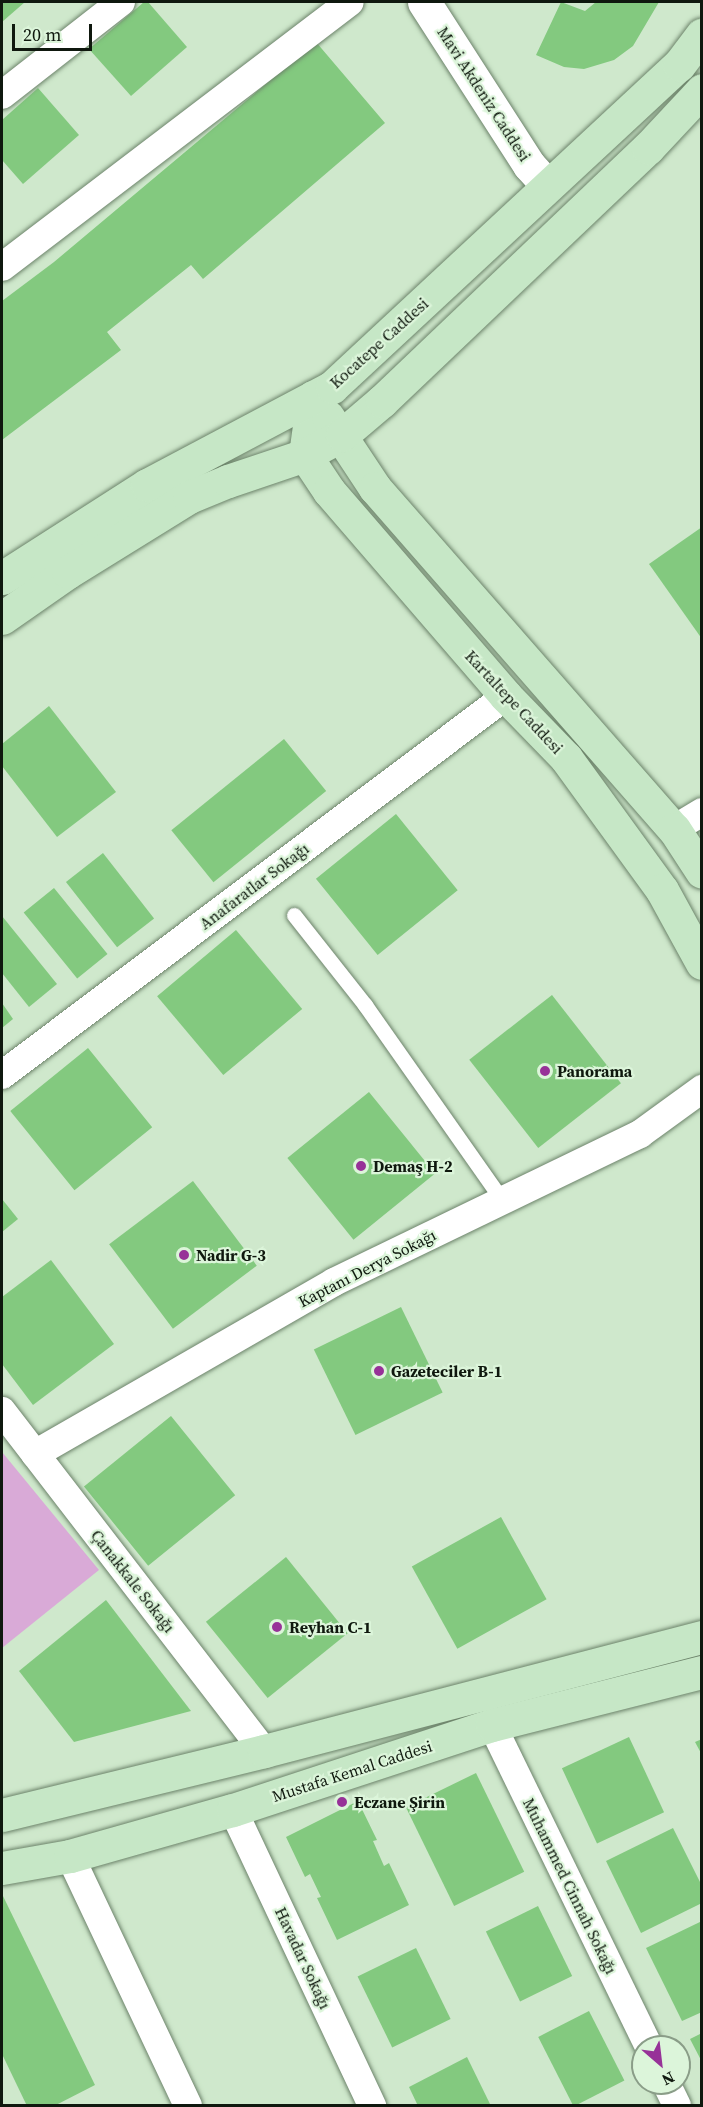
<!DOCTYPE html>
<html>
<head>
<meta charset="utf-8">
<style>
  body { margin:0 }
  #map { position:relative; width:703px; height:2107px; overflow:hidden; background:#cfe8cc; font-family:"Source Serif 4",serif }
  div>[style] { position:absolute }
  .green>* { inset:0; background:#d9aad7 }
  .building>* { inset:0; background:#83c97f; transform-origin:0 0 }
  .roads { filter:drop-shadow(0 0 2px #6c836a) drop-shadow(0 0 2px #6c836a) }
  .service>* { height:15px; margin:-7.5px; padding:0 7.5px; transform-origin:7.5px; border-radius:7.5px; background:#fff }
  .minor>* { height:28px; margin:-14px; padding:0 14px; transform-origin:14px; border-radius:14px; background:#fff }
  .tertiary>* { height:33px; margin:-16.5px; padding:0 16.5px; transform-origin:16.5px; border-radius:16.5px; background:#fff }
  .secondary>* { height:33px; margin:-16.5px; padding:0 16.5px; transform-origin:16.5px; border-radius:16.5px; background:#c6e7c6 }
  .dots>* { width:16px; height:16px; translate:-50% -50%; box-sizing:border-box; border:3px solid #dcf5da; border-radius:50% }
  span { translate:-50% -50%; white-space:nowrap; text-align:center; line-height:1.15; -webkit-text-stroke:4.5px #dcf5da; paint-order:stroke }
  .street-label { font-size:16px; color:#0f180e }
  .poi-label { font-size:16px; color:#0f180e; font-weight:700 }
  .left { translate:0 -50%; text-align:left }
  .frame { position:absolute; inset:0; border:3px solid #0f180e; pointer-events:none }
  .north { position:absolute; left:631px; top:2035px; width:60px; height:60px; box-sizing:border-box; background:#dcf5da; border:2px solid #8a9d88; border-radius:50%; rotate:152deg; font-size:16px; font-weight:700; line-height:24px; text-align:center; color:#0f180e }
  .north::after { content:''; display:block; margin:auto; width:21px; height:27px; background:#973298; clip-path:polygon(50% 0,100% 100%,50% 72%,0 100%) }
  .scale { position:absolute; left:12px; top:24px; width:80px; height:27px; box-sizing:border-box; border:3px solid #0f180e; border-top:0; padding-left:8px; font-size:18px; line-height:21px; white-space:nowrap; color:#0f180e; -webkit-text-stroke:4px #dcf5da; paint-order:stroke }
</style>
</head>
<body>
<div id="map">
  <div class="green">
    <i style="clip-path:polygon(2px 1452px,99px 1570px,2px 1648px)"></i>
  </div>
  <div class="building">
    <i style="clip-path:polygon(2px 2px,25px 2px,2px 22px)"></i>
    <i style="clip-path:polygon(144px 2px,148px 2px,187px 47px,131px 96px,89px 49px)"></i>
    <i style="clip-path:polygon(561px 2px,585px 11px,596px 2px,659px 2px,633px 46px,614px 60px,584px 69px,564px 67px,536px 55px)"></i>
    <i style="clip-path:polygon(316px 42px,385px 123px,203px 279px,191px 265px,107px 332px,121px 350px,2px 440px,2px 301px,54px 262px)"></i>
    <i style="clip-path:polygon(38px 88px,79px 135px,23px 184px,2px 160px,2px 120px)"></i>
    <i style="clip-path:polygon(702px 527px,702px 639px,649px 564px)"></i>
    <i style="clip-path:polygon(49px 706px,116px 792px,57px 837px,2px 766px,2px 744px)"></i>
    <i style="left:284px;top:739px;width:67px;height:145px;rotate:51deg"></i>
    <i style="left:396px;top:814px;width:98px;height:103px;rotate:51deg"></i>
    <i style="left:103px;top:853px;width:83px;height:47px;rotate:52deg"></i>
    <i style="left:54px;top:888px;width:85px;height:39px;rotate:51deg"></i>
    <i style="clip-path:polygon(2px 916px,57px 984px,29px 1007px,2px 973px)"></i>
    <i style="left:236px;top:930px;width:103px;height:103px;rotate:50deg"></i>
    <i style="left:552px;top:995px;width:112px;height:105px;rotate:52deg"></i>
    <i style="clip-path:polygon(2px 1003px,13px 1019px,2px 1028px)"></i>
    <i style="left:88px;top:1048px;width:102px;height:100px;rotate:51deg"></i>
    <i style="left:369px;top:1092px;width:105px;height:105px;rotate:51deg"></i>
    <i style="left:193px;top:1181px;width:106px;height:105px;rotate:53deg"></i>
    <i style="clip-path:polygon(2px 1199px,18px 1219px,2px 1232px)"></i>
    <i style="clip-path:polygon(51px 1260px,114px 1344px,33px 1405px,2px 1364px,2px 1297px)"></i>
    <i style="left:401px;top:1307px;width:95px;height:97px;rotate:64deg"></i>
    <i style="left:171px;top:1416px;width:102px;height:112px;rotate:51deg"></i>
    <i style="left:501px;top:1517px;width:94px;height:102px;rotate:61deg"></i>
    <i style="left:286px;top:1557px;width:98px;height:103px;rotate:51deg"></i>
    <i style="clip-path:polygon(106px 1600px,191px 1711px,74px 1742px,19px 1671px)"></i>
    <i style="left:629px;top:1737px;width:83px;height:74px;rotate:65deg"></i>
    <i style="clip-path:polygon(702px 1739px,702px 1755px,695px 1742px)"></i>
    <i style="left:476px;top:1773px;width:110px;height:78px;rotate:64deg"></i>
    <i style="clip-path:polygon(358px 1801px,377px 1840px,373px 1841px,384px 1866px,389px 1863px,409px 1905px,337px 1940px,317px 1898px,321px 1897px,310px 1874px,305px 1877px,286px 1837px)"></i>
    <i style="clip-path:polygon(673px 1828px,702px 1886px,702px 1903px,641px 1933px,606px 1861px)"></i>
    <i style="clip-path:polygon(2px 1894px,95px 2085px,54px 2106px,27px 2106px,2px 2054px)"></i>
    <i style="left:538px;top:1906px;width:78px;height:58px;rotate:64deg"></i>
    <i style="clip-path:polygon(702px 1921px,702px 2012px,682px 2021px,646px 1948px)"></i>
    <i style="left:416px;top:1948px;width:79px;height:65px;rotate:64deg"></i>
    <i style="left:589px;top:2011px;width:78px;height:57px;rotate:63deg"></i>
    <i style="clip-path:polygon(702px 2033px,702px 2062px,690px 2039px)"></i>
    <i style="clip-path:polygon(467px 2057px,491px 2106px,418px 2106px,409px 2087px)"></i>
  </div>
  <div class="roads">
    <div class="service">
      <i style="left:294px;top:915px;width:115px;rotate:51.7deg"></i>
      <i style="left:365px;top:1005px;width:240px;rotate:54.9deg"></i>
    </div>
    <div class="minor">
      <i style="left:2px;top:95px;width:151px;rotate:-38deg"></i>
      <i style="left:2px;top:267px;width:437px;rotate:-37.3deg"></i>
      <i style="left:674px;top:829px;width:33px;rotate:-31deg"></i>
      <i style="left:2px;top:1075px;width:631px;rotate:-36.94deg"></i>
      <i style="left:2px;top:1411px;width:429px;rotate:52.4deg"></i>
      <i style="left:35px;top:1454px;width:345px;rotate:-29.9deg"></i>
      <i style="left:334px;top:1282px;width:340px;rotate:-25.8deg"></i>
      <i style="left:640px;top:1134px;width:77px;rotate:-36deg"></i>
      <i style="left:492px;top:1725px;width:358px;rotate:64deg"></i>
      <i style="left:233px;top:1810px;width:327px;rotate:64.8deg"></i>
      <i style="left:70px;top:1856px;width:276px;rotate:64.7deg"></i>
      <i style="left:666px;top:2083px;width:25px;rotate:64deg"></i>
    </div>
    <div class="tertiary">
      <i style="left:424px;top:2px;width:194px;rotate:57.2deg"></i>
      <i style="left:529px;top:165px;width:27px;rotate:48deg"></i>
    </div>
    <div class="secondary">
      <i style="left:313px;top:397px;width:59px;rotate:97.9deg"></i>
      <i style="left:305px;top:455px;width:43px;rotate:56.3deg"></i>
      <i style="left:329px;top:491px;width:271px;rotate:49.2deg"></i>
      <i style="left:506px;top:696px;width:86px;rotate:45.9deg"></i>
      <i style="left:566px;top:758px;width:163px;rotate:54deg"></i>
      <i style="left:662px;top:890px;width:83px;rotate:61.3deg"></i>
      <i style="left:328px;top:417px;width:85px;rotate:56.5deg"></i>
      <i style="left:375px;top:488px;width:454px;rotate:48.8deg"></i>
      <i style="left:674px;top:829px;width:51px;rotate:56.9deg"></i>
      <i style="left:2px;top:578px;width:172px;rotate:-32.7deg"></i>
      <i style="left:147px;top:485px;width:209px;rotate:-27.9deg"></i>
      <i style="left:332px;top:387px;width:473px;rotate:-42.9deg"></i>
      <i style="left:679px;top:65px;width:38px;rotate:-53deg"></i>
      <i style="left:2px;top:618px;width:80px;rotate:-34.9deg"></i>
      <i style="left:68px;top:572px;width:142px;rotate:-31.8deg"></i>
      <i style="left:189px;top:497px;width:42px;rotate:-22.3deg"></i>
      <i style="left:228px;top:481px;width:81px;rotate:-18.7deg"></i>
      <i style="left:305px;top:455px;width:42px;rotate:-28.4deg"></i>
      <i style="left:342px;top:435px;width:52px;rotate:-40.4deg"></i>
      <i style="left:382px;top:401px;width:367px;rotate:-43.6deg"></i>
      <i style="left:648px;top:148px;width:79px;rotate:-47deg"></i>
      <i style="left:2px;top:1815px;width:270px;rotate:-13.7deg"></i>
      <i style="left:264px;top:1751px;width:453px;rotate:-14.6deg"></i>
      <i style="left:2px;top:1868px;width:69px;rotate:-10deg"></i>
      <i style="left:70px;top:1856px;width:169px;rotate:-15.8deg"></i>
      <i style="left:233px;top:1810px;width:273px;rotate:-18.2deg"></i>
      <i style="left:492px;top:1725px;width:217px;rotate:-14.2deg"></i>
    </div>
  </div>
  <div class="dots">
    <i style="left:545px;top:1071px;background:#973298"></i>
    <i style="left:361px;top:1166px;background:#973298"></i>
    <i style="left:184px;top:1255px;background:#973298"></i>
    <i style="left:379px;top:1371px;background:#973298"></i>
    <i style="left:277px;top:1627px;background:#973298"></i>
    <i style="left:342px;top:1802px;background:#973298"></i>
  </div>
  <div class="street-label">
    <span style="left:484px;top:94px;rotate:57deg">Mavi Akdeniz Caddesi</span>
    <span style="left:379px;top:343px;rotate:-42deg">Kocatepe Caddesi</span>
    <span style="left:514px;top:702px;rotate:47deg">Kartaltepe Caddesi</span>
    <span style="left:254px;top:886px;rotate:-37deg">Anafaratlar Sokağı</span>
    <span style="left:367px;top:1268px;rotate:-27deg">Kaptanı Derya Sokağı</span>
    <span style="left:133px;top:1581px;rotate:52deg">Çanakkale Sokağı</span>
    <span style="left:352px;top:1771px;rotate:-18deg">Mustafa Kemal Caddesi</span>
    <span style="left:570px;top:1886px;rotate:64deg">Muhammed Cinnah Sokağı</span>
    <span style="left:303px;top:1958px;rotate:65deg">Havadar Sokağı</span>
  </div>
  <div class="poi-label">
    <span class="left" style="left:557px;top:1071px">Panorama</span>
    <span class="left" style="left:373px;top:1166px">Demaş H-2</span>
    <span class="left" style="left:196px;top:1255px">Nadir G-3</span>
    <span class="left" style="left:391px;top:1371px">Gazeteciler B-1</span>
    <span class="left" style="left:289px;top:1627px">Reyhan C-1</span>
    <span class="left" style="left:354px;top:1802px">Eczane Şirin</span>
  </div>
  <div class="frame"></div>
  <div class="north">N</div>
  <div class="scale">20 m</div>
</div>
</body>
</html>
